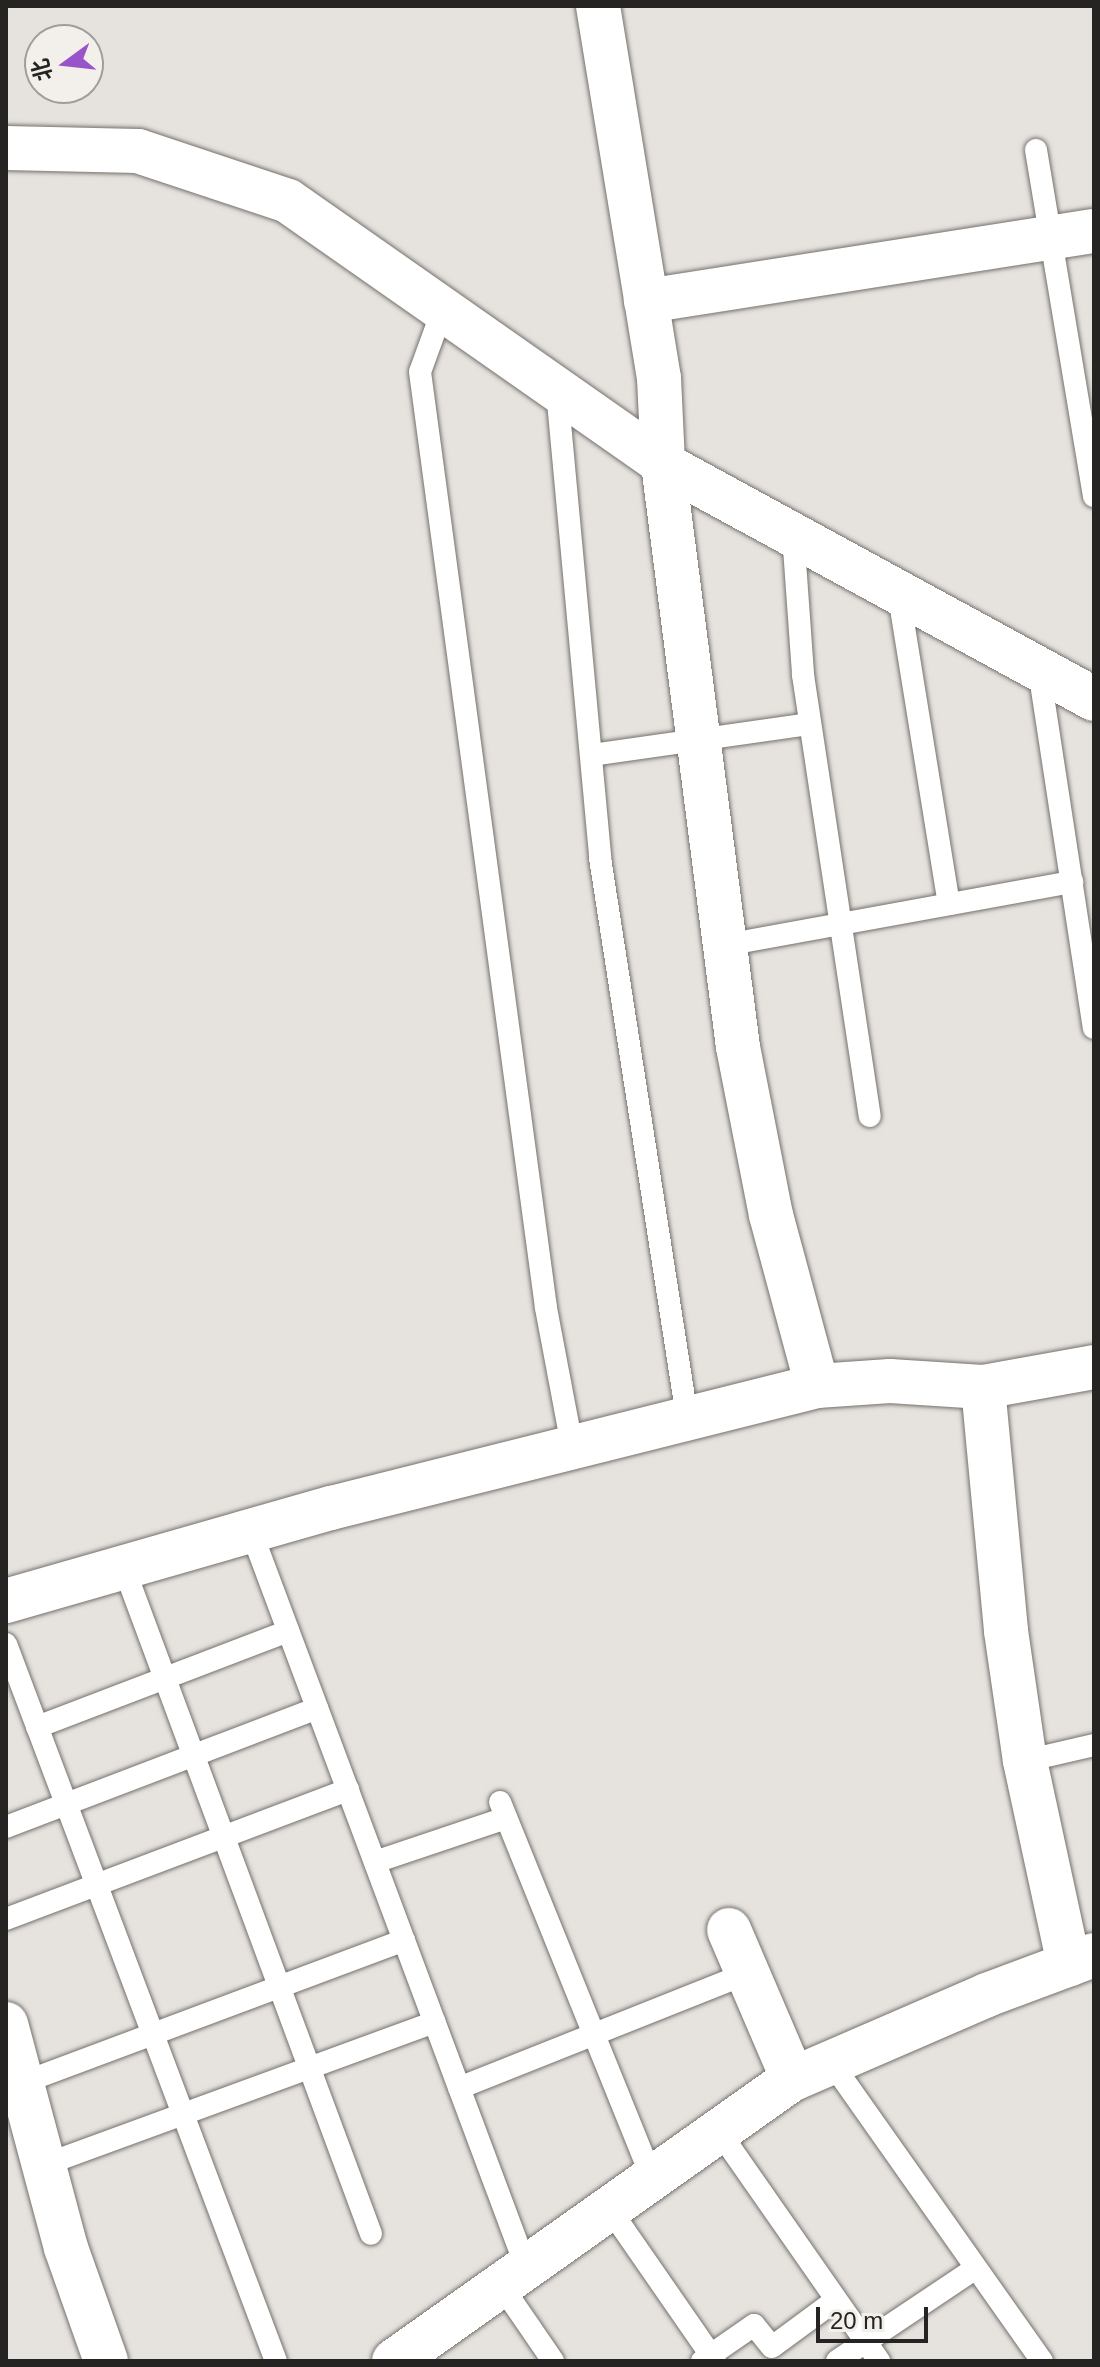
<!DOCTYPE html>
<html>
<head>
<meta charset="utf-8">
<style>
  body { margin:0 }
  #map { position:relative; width:1100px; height:2367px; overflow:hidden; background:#e6e2dd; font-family:Helvetica,"Noto Sans SC",sans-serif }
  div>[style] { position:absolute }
  .roads { filter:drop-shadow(0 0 2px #75716d) drop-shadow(0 0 2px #75716d) }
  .service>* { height:22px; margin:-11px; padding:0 11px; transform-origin:11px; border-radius:11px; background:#fff }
  .minor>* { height:44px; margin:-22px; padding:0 22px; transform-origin:22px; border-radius:22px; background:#fff }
  .tertiary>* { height:44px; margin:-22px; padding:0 22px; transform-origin:22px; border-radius:22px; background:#fff }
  span { translate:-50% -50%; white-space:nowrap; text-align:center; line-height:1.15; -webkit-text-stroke:6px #f3efea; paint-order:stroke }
  .frame { position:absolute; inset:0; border:8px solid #252422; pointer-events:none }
  .north { position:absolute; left:24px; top:24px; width:80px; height:80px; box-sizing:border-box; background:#f3efea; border:2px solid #a19e9a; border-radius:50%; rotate:255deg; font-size:22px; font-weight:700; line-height:32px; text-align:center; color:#252422 }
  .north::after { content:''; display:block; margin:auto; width:28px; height:36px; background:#9954c9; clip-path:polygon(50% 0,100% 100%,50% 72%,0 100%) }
  .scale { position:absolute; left:816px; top:2307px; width:112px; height:36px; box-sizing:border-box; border:4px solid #252422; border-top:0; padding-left:10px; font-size:24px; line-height:28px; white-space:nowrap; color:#252422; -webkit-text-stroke:6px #f3efea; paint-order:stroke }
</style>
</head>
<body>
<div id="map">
  <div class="roads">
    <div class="service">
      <i style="left:1036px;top:150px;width:351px;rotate:80.5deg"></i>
      <i style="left:444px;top:306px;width:70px;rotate:110deg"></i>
      <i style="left:420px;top:372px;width:944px;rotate:82.33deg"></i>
      <i style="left:546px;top:1308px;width:139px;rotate:79.3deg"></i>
      <i style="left:557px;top:391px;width:469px;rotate:84.7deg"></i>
      <i style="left:600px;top:858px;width:566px;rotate:81.15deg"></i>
      <i style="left:793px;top:534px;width:141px;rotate:85.9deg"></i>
      <i style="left:803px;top:675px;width:446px;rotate:81.4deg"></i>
      <i style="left:898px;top:590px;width:318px;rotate:80.8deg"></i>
      <i style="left:1039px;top:670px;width:362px;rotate:81.3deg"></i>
      <i style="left:591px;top:755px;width:221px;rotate:-8.1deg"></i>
      <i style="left:725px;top:945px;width:353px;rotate:-10.3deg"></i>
      <i style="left:251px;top:1531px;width:786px;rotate:69.51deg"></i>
      <i style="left:124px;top:1568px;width:710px;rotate:69.65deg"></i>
      <i style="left:6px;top:1644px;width:766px;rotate:69.37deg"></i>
      <i style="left:37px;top:1727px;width:269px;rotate:-20.9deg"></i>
      <i style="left:1025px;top:1761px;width:71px;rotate:-13.1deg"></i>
      <i style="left:500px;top:1802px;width:406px;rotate:68deg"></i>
      <i style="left:6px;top:1827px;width:333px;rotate:-20.9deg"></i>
      <i style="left:375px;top:1862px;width:138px;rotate:-18.6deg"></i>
      <i style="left:6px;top:1919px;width:366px;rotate:-20.7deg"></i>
      <i style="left:831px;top:2062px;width:366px;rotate:54.8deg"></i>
      <i style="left:22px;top:2083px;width:408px;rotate:-20.5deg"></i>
      <i style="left:459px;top:2088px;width:311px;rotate:-21.7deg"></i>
      <i style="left:718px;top:2130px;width:282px;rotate:55.1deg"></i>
      <i style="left:44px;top:2165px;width:416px;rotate:-20.1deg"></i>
      <i style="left:609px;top:2208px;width:186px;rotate:55.3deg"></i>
      <i style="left:501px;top:2285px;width:92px;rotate:55.6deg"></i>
      <i style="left:702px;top:2361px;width:63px;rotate:-34.7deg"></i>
      <i style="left:754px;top:2325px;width:28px;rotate:51deg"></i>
      <i style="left:772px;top:2347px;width:79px;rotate:-36.3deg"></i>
      <i style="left:837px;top:2361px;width:167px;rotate:-33.8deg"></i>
    </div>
    <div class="minor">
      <i style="left:598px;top:6px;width:377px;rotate:80.7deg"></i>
      <i style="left:659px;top:378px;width:86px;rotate:87.3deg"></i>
      <i style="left:663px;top:464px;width:588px;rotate:82.67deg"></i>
      <i style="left:738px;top:1047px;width:171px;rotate:78.9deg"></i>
      <i style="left:771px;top:1215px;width:177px;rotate:74.9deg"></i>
      <i style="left:646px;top:301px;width:453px;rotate:-8.9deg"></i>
      <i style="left:983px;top:1387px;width:245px;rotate:84.6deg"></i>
      <i style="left:1006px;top:1631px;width:131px;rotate:81.7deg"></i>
      <i style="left:1025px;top:1761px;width:208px;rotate:77.8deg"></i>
      <i style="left:6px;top:1601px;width:338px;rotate:-16deg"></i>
      <i style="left:331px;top:1508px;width:501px;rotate:-14.09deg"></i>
      <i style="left:817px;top:1386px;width:73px;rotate:-3.9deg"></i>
      <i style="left:890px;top:1381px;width:93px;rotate:3.7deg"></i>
      <i style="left:983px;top:1387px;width:113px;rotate:-10.2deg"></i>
      <i style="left:729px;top:1930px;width:162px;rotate:66.8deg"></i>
      <i style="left:6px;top:2024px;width:232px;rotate:75deg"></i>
      <i style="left:66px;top:2248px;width:120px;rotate:70.5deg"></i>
      <i style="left:394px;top:2361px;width:489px;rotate:-35.3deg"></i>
      <i style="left:793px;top:2079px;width:211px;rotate:-23.4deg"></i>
      <i style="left:987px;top:1995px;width:114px;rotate:-20.5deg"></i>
    </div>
    <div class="tertiary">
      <i style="left:6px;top:148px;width:132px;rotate:1.3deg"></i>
      <i style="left:138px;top:151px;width:158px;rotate:18.4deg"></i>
      <i style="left:288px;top:201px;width:458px;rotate:35deg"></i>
      <i style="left:663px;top:464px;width:491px;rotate:28.6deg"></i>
    </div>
  </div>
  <div class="frame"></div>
  <div class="north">北</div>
  <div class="scale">20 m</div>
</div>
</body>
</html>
